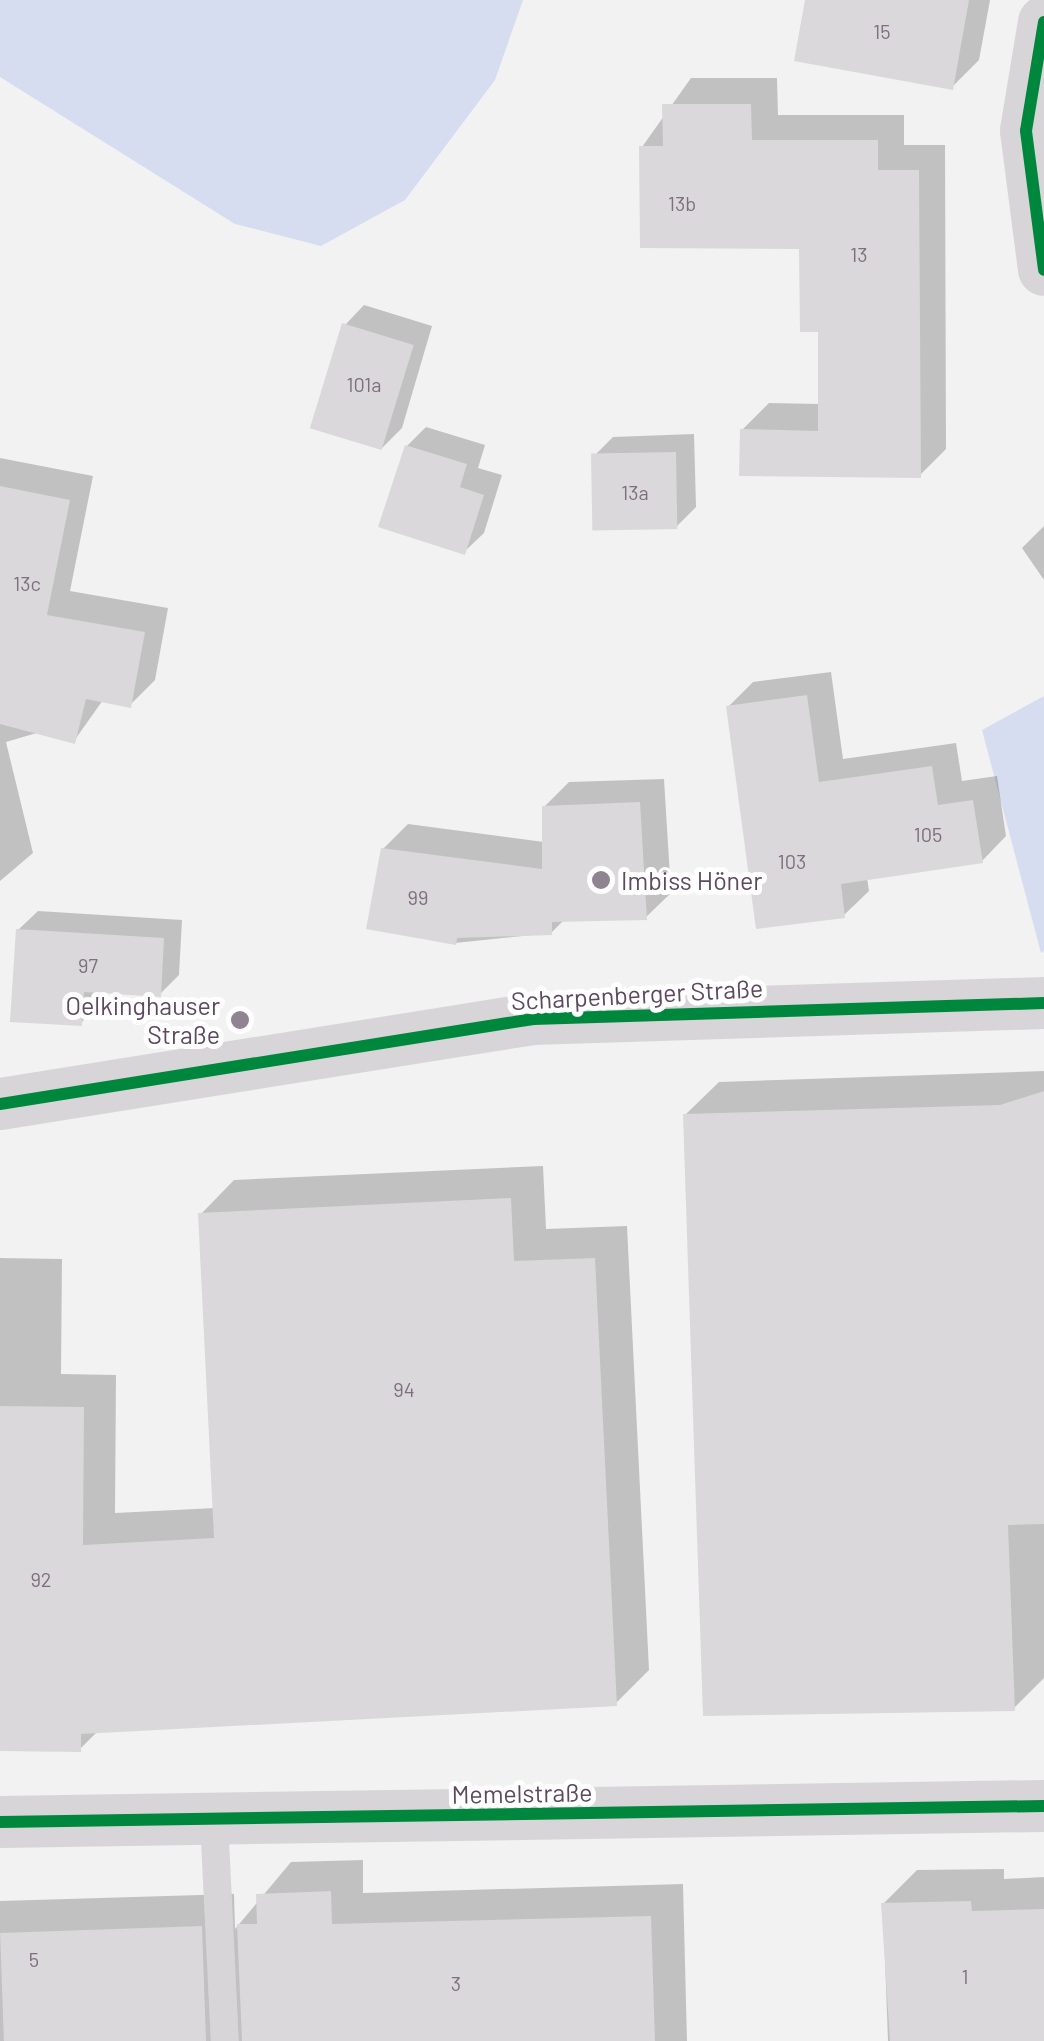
<!DOCTYPE html>
<html>
<head>
<meta charset="utf-8">
<style>
  body { margin:0 }
  #map { position:relative; width:1044px; height:2041px; overflow:hidden; background:#f2f2f2; font-family:Barlow,sans-serif }
  div>[style] { position:absolute }
  .green>* { inset:0; background:#d7ddf0 }
  .shadow>* { inset:0; background:#0003 }
  .building>* { inset:0; background:#dad8da; transform-origin:0 0 }
  .lane>* { height:28px; margin:-14px; padding:0 14px; transform-origin:14px; border-radius:14px; background:#d8d5d9 }
  .street>* { height:52px; margin:-26px; padding:0 26px; transform-origin:26px; border-radius:26px; background:#d8d5d9 }
  .cycleway>* { height:12px; margin:-6px; padding:0 6px; transform-origin:6px; border-radius:6px; background:#00873e }
  .dots>* { width:28px; height:28px; translate:-50% -50%; box-sizing:border-box; border:5px solid #fff; border-radius:50% }
  span { translate:-50% -50%; white-space:nowrap; text-align:center; line-height:1.15; -webkit-text-stroke:10px #fff; paint-order:stroke }
  .number-label { font-size:20px; color:#7e6f7f }
  .number-label span { -webkit-text-stroke-width:0 }
  .poi-label { font-size:25px; color:#5c495e }
  .left { translate:0 -50%; text-align:left }
  .right { translate:-100% -50%; text-align:right }
  .street-label { font-size:25px; color:#5c495e }
</style>
</head>
<body>
<div id="map">
  <div class="green">
    <i style="clip-path:polygon(0 0,523px 0,495px 80px,405px 200px,321px 246px,235px 224px,0 77px)"></i>
    <i style="clip-path:polygon(1044px 696px,1044px 951px,1041px 953px,982px 730px)"></i>
  </div>
  <div class="shadow">
    <i style="clip-path:polygon(808px 0,990px 0,979px 60px,952px 87px)"></i>
    <i style="clip-path:polygon(691px 78px,777px 78px,778px 115px,904px 115px,904px 145px,945px 145px,946px 449px,920px 475px,742px 430px,769px 403px,821px 404px,820px 329px,802px 246px,642px 147px)"></i>
    <i style="clip-path:polygon(364px 305px,432px 326px,402px 428px,382px 448px,345px 325px)"></i>
    <i style="clip-path:polygon(426px 427px,485px 445px,478px 468px,502px 475px,484px 533px,464px 552px,407px 446px)"></i>
    <i style="clip-path:polygon(694px 434px,696px 507px,677px 526px,594px 456px,613px 437px)"></i>
    <i style="clip-path:polygon(0 458px,93px 476px,70px 591px,168px 608px,155px 680px,130px 705px,103px 700px,74px 741px,40px 732px,6px 742px,33px 853px,0 881px)"></i>
    <i style="clip-path:polygon(1044px 526px,1044px 580px,1022px 548px)"></i>
    <i style="clip-path:polygon(831px 672px,843px 759px,956px 743px,962px 781px,997px 776px,1006px 836px,982px 861px,867px 878px,869px 891px,844px 915px,728px 707px,753px 682px)"></i>
    <i style="clip-path:polygon(664px 779px,671px 893px,646px 917px,565px 919px,551px 933px,455px 943px,383px 849px,408px 824px,544px 842px,544px 807px,569px 782px)"></i>
    <i style="clip-path:polygon(38px 911px,182px 920px,179px 975px,160px 994px,101px 991px,81px 1024px,18px 930px)"></i>
    <i style="clip-path:polygon(1044px 1071px,1044px 1678px,1014px 1708px,685px 1115px,719px 1082px)"></i>
    <i style="clip-path:polygon(543px 1166px,546px 1229px,627px 1226px,649px 1670px,616px 1703px,98px 1731px,80px 1749px,0 1748px,0 1258px,62px 1259px,61px 1374px,116px 1375px,115px 1513px,215px 1508px,201px 1214px,234px 1180px)"></i>
    <i style="clip-path:polygon(363px 1860px,363px 1893px,683px 1884px,687px 2041px,0 2041px,0 1901px,234px 1894px,235px 1929px,291px 1862px)"></i>
    <i style="clip-path:polygon(1004px 1869px,1004px 1879px,1044px 1877px,1044px 2041px,888px 2041px,883px 1904px,917px 1870px)"></i>
  </div>
  <div class="building">
    <i style="clip-path:polygon(805px 0,969px 0,953px 90px,794px 61px)"></i>
    <i style="clip-path:polygon(662px 104px,751px 104px,752px 140px,878px 140px,878px 170px,919px 170px,921px 478px,739px 476px,740px 429px,818px 431px,818px 332px,800px 332px,799px 249px,640px 248px,639px 146px,663px 146px)"></i>
    <i style="left:342px;top:323px;width:75px;height:110px;rotate:17deg"></i>
    <i style="clip-path:polygon(405px 445px,467px 464px,460px 487px,484px 495px,465px 555px,378px 527px)"></i>
    <i style="left:676px;top:452px;width:77px;height:85px;rotate:89deg"></i>
    <i style="clip-path:polygon(0 486px,70px 500px,47px 615px,145px 632px,131px 708px,86px 699px,75px 744px,0 724px)"></i>
    <i style="clip-path:polygon(807px 695px,819px 782px,932px 766px,938px 805px,973px 800px,983px 863px,841px 884px,845px 918px,756px 929px,726px 706px)"></i>
    <i style="clip-path:polygon(640px 802px,647px 920px,552px 922px,552px 935px,457px 938px,456px 945px,366px 929px,381px 848px,542px 869px,542px 806px)"></i>
    <i style="clip-path:polygon(16px 929px,164px 938px,161px 997px,84px 992px,82px 1026px,10px 1022px)"></i>
    <i style="clip-path:polygon(1044px 1091px,1044px 1524px,1008px 1525px,1015px 1711px,703px 1716px,683px 1114px,1000px 1105px)"></i>
    <i style="clip-path:polygon(511px 1198px,514px 1261px,595px 1258px,617px 1706px,81px 1734px,81px 1752px,0 1751px,0 1406px,84px 1407px,83px 1545px,214px 1538px,198px 1213px)"></i>
    <i style="clip-path:polygon(331px 1891px,332px 1924px,651px 1916px,655px 2041px,242px 2041px,237px 1924px,257px 1924px,256px 1894px)"></i>
    <i style="clip-path:polygon(971px 1901px,972px 1911px,1044px 1909px,1044px 2041px,890px 2041px,881px 1903px)"></i>
    <i style="left:202px;top:1926px;width:115px;height:202px;rotate:88deg"></i>
  </div>
  <div class="lane">
    <i style="left:214px;top:1820px;width:221px;rotate:87.2deg"></i>
  </div>
  <div class="street">
    <i style="left:1044px;top:22px;width:110px;rotate:99.4deg"></i>
    <i style="left:1026px;top:131px;width:140px;rotate:82.6deg"></i>
    <i style="left:0;top:1104px;width:540px;rotate:-9.06deg"></i>
    <i style="left:533px;top:1019px;width:511px;rotate:-1.79deg"></i>
    <i style="left:0;top:1822px;width:1044px;rotate:-0.88deg"></i>
  </div>
  <div class="cycleway">
    <i style="left:1044px;top:22px;width:110px;rotate:99.4deg"></i>
    <i style="left:1026px;top:131px;width:140px;rotate:82.6deg"></i>
    <i style="left:0;top:1104px;width:540px;rotate:-9.06deg"></i>
    <i style="left:533px;top:1019px;width:511px;rotate:-1.79deg"></i>
    <i style="left:0;top:1822px;width:1044px;rotate:-0.88deg"></i>
  </div>
  <div class="dots">
    <i style="left:601px;top:880px;background:#908492"></i>
    <i style="left:240px;top:1020px;background:#908492"></i>
  </div>
  <div class="number-label">
    <span style="left:882px;top:31px">15</span>
    <span style="left:682px;top:203px">13b</span>
    <span style="left:859px;top:254px">13</span>
    <span style="left:364px;top:384px">101a</span>
    <span style="left:635px;top:492px">13a</span>
    <span style="left:27px;top:583px">13c</span>
    <span style="left:928px;top:834px">105</span>
    <span style="left:792px;top:861px">103</span>
    <span style="left:418px;top:897px">99</span>
    <span style="left:88px;top:965px">97</span>
    <span style="left:404px;top:1389px">94</span>
    <span style="left:41px;top:1579px">92</span>
    <span style="left:34px;top:1959px">5</span>
    <span style="left:965px;top:1976px">1</span>
    <span style="left:456px;top:1983px">3</span>
  </div>
  <div class="poi-label">
    <span class="left" style="left:621px;top:880px">Imbiss Höner</span>
    <span class="right" style="left:220px;top:1020px">Oelkinghauser<br>Straße</span>
  </div>
  <div class="street-label">
    <span style="left:637px;top:994px;rotate:-3deg">Scharpenberger Straße</span>
    <span style="left:522px;top:1793px;rotate:-1deg">Memelstraße</span>
  </div>
</div>
</body>
</html>
